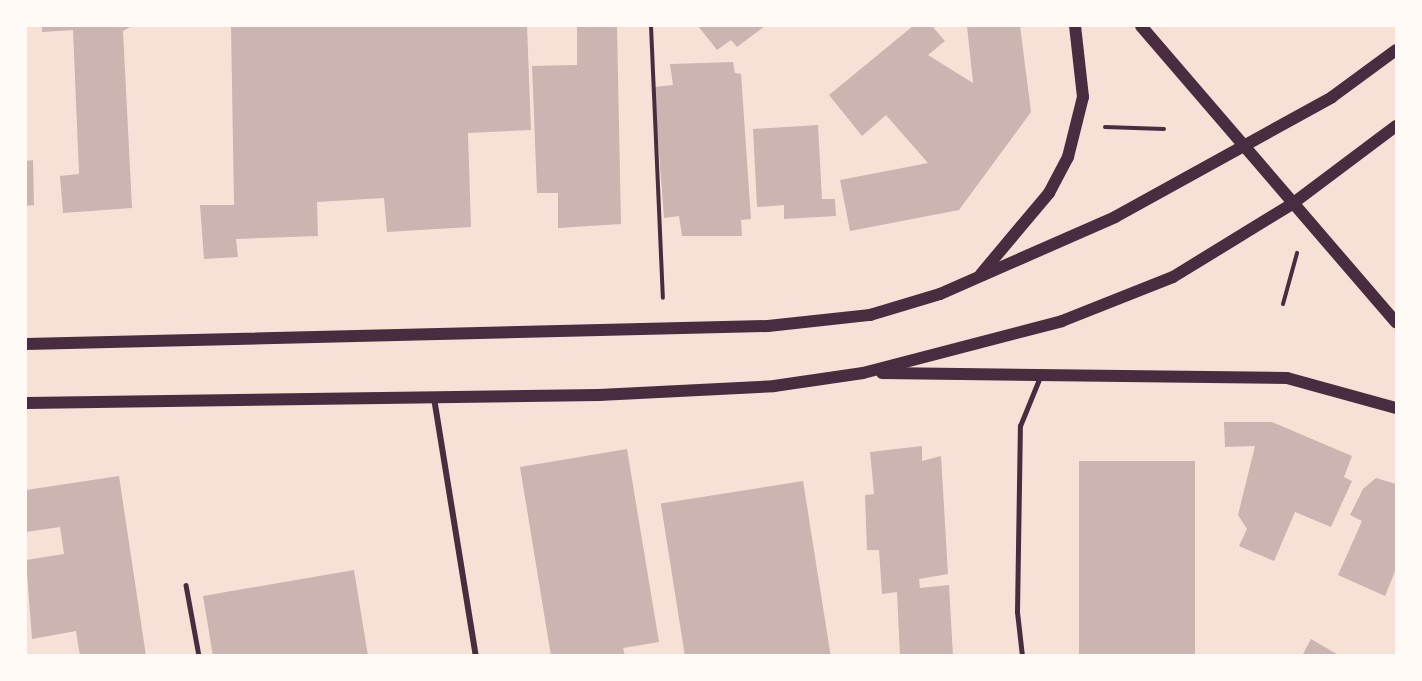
<!DOCTYPE html>
<html>
<head>
<meta charset="utf-8">
<style>
  body { margin:0 }
  #map { position:relative; width:1422px; height:681px; overflow:hidden; background:#f7e1d7; font-family:"Archivo Narrow",sans-serif }
  div>[style] { position:absolute }
  .building>* { inset:0; background:#ccb4b1; transform-origin:0 0 }
  .path>* { height:4px; margin:-2px; padding:0 2px; transform-origin:2px; border-radius:2px; background:#4a2c40 }
  .service>* { height:4.5px; margin:-2.25px; padding:0 2.25px; transform-origin:2.25px; border-radius:2.25px; background:#4a2c40 }
  .minor>* { height:6px; margin:-3px; padding:0 3px; transform-origin:3px; border-radius:3px; background:#4a2c40 }
  .secondary>* { height:12px; margin:-6px; padding:0 6px; transform-origin:6px; border-radius:6px; background:#4a2c40 }
  span { translate:-50% -50%; white-space:nowrap; text-align:center; line-height:1.15; -webkit-text-stroke:4.5px #fffaf5; paint-order:stroke }
  .frame { position:absolute; inset:0; border:27px solid #fffaf5; pointer-events:none }
</style>
</head>
<body>
<div id="map">
  <div class="building">
    <i style="clip-path:polygon(42px 26px,132px 26px,123px 31px,132px 208px,63px 213px,60px 176px,79px 174px,73px 30px,42px 32px)"></i>
    <i style="clip-path:polygon(231px 26px,527px 26px,531px 130px,468px 133px,471px 227px,387px 232px,384px 198px,317px 202px,318px 236px,236px 239px,238px 257px,204px 259px,200px 205px,234px 205px)"></i>
    <i style="clip-path:polygon(577px 26px,617px 26px,621px 224px,558px 228px,558px 193px,537px 193px,532px 66px,577px 65px)"></i>
    <i style="clip-path:polygon(698px 26px,765px 26px,737px 47px,731px 40px,717px 50px)"></i>
    <i style="clip-path:polygon(913px 26px,932px 26px,945px 41px,928px 55px,973px 83px,967px 26px,1020px 26px,1031px 112px,959px 210px,850px 231px,840px 180px,928px 163px,886px 115px,862px 136px,829px 95px)"></i>
    <i style="clip-path:polygon(733px 62px,735px 73px,741px 74px,751px 219px,741px 220px,742px 236px,682px 236px,679px 216px,664px 218px,654px 87px,673px 85px,670px 64px)"></i>
    <i style="clip-path:polygon(818px 125px,822px 199px,835px 199px,836px 216px,784px 219px,784px 205px,757px 207px,753px 129px)"></i>
    <i style="clip-path:polygon(33px 160px,34px 205px,26px 206px,26px 161px)"></i>
    <i style="clip-path:polygon(1224px 422px,1272px 422px,1352px 456px,1344px 477px,1352px 481px,1331px 527px,1295px 512px,1274px 561px,1239px 546px,1247px 529px,1238px 515px,1255px 446px,1225px 447px)"></i>
    <i style="clip-path:polygon(922px 446px,922px 461px,941px 456px,948px 574px,919px 579px,920px 588px,949px 585px,953px 656px,900px 656px,897px 592px,882px 594px,879px 550px,867px 550px,865px 495px,874px 494px,870px 452px)"></i>
    <i style="clip-path:polygon(627px 449px,659px 642px,623px 648px,625px 656px,551px 656px,520px 467px)"></i>
    <i style="left:1195px;top:461px;width:195px;height:116px;rotate:90deg"></i>
    <i style="clip-path:polygon(119px 476px,146px 656px,80px 656px,76px 631px,32px 639px,26px 560px,64px 554px,60px 527px,26px 532px,26px 490px)"></i>
    <i style="clip-path:polygon(1376px 478px,1396px 484px,1396px 569px,1385px 596px,1338px 575px,1362px 521px,1350px 515px,1363px 489px)"></i>
    <i style="left:803px;top:481px;width:177px;height:144px;rotate:81deg"></i>
    <i style="clip-path:polygon(354px 570px,368px 656px,213px 656px,203px 596px)"></i>
    <i style="clip-path:polygon(1311px 639px,1340px 656px,1302px 656px)"></i>
  </div>
  <div class="path">
    <i style="left:651px;top:26px;width:272px;rotate:87.5deg"></i>
    <i style="left:1105px;top:127px;width:59px;rotate:1.9deg"></i>
    <i style="left:1283px;top:304px;width:53px;rotate:-74.6deg"></i>
  </div>
  <div class="service">
    <i style="left:186px;top:585px;width:72px;rotate:79.6deg"></i>
    <i style="left:1022px;top:656px;width:44px;rotate:-96.5deg"></i>
    <i style="left:1017px;top:612px;width:186px;rotate:-89.1deg"></i>
    <i style="left:1020px;top:426px;width:53px;rotate:-67.8deg"></i>
  </div>
  <div class="minor">
    <i style="left:434px;top:398px;width:261px;rotate:80.8deg"></i>
  </div>
  <div class="secondary">
    <i style="left:1141px;top:26px;width:391px;rotate:49.3deg"></i>
    <i style="left:981px;top:274px;width:106px;rotate:-50deg"></i>
    <i style="left:1049px;top:193px;width:41px;rotate:-62.2deg"></i>
    <i style="left:1068px;top:157px;width:62px;rotate:-76deg"></i>
    <i style="left:1083px;top:97px;width:71px;rotate:-96.4deg"></i>
    <i style="left:26px;top:344px;width:742px;rotate:-1.39deg"></i>
    <i style="left:768px;top:326px;width:103px;rotate:-6.2deg"></i>
    <i style="left:870px;top:315px;width:73px;rotate:-16.7deg"></i>
    <i style="left:940px;top:294px;width:191px;rotate:-23.7deg"></i>
    <i style="left:1115px;top:217px;width:248px;rotate:-28.9deg"></i>
    <i style="left:1332px;top:97px;width:79px;rotate:-36.3deg"></i>
    <i style="left:882px;top:373px;width:405px;rotate:0.7deg"></i>
    <i style="left:1287px;top:378px;width:113px;rotate:15.4deg"></i>
    <i style="left:26px;top:403px;width:573px;rotate:-0.8deg"></i>
    <i style="left:599px;top:395px;width:175px;rotate:-2.9deg"></i>
    <i style="left:774px;top:386px;width:90px;rotate:-8.3deg"></i>
    <i style="left:863px;top:373px;width:206px;rotate:-14.6deg"></i>
    <i style="left:1062px;top:321px;width:119px;rotate:-21.6deg"></i>
    <i style="left:1173px;top:277px;width:140px;rotate:-31.5deg"></i>
    <i style="left:1292px;top:204px;width:130px;rotate:-36.9deg"></i>
  </div>
  <div class="frame"></div>
</div>
</body>
</html>
